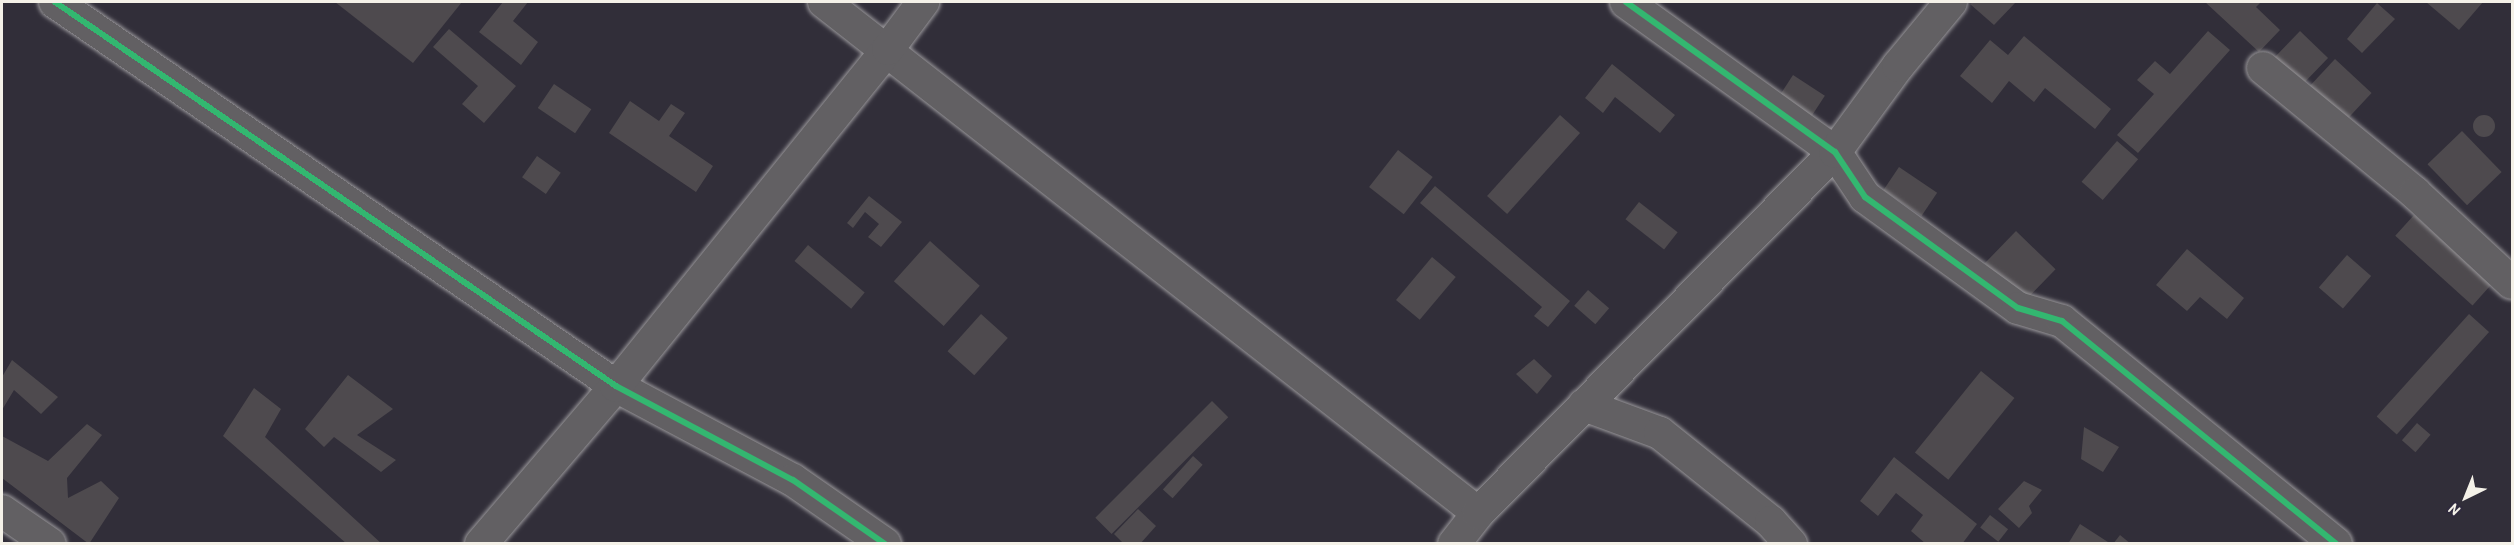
<!DOCTYPE html>
<html>
<head>
<meta charset="utf-8">
<style>
  body { margin:0 }
  #map { position:relative; width:2514px; height:545px; overflow:hidden; background:#312e39; font-family:"Patrick Hand",sans-serif }
  div>[style] { position:absolute }
  .building>* { inset:0; background:#4e4a4e; transform-origin:0 0 }
  .round { border-radius:50% }
  .roads { filter:drop-shadow(0 0 2px #9a989b) drop-shadow(0 0 2px #9a989b) }
  .street>* { height:32px; margin:-16px; padding:0 16px; transform-origin:16px; border-radius:16px; background:#626063 }
  .cycleway>* { height:6px; margin:-3px; padding:0 3px; transform-origin:3px; border-radius:3px; background:#33b770 }
  span { translate:-50% -50%; white-space:nowrap; text-align:center; line-height:1.15; -webkit-text-stroke:5px #2f2a3d; paint-order:stroke }
  .frame { position:absolute; inset:0; border:3px solid #f4f1e8; pointer-events:none }
  .north { position:absolute; left:2436px; top:467px; width:60px; height:60px; -webkit-text-stroke:4px #2f2a3d; paint-order:stroke; rotate:223deg; font-size:16px; font-weight:700; line-height:24px; text-align:center; color:#f4f1e8 }
  .north::after { content:''; display:block; margin:auto; width:21px; height:27px; background:#f4f1e8; clip-path:polygon(50% 0,100% 100%,50% 72%,0 100%) }
</style>
</head>
<body>
<div id="map">
  <div class="building">
    <i style="clip-path:polygon(335px 2px,462px 2px,413px 63px)"></i>
    <i style="clip-path:polygon(503px 2px,528px 2px,513px 21px,538px 42px,521px 65px,479px 32px)"></i>
    <i style="clip-path:polygon(1973px 2px,2016px 2px,1994px 25px,1970px 4px)"></i>
    <i style="clip-path:polygon(2205px 2px,2261px 2px,2256px 7px,2280px 30px,2259px 52px)"></i>
    <i style="clip-path:polygon(2426px 2px,2483px 2px,2459px 30px)"></i>
    <i style="clip-path:polygon(2377px 3px,2395px 19px,2362px 53px,2347px 39px)"></i>
    <i style="clip-path:polygon(449px 29px,516px 86px,484px 123px,462px 104px,478px 86px,433px 47px)"></i>
    <i style="clip-path:polygon(2208px 31px,2230px 50px,2138px 153px,2117px 135px,2154px 94px,2137px 80px,2155px 61px,2170px 74px)"></i>
    <i style="left:2300px;top:31px;width:39px;height:42px;rotate:44deg"></i>
    <i style="clip-path:polygon(2024px 36px,2111px 109px,2095px 129px,2045px 88px,2034px 102px,2009px 81px,1992px 103px,1960px 76px,1990px 40px,2008px 55px)"></i>
    <i style="left:2335px;top:59px;width:50px;height:40px;rotate:43deg"></i>
    <i style="clip-path:polygon(1612px 64px,1675px 115px,1660px 133px,1615px 97px,1603px 113px,1585px 98px)"></i>
    <i style="left:1793px;top:75px;width:38px;height:30px;rotate:33deg"></i>
    <i style="left:554px;top:84px;width:45px;height:29px;rotate:34deg"></i>
    <i style="clip-path:polygon(630px 101px,659px 121px,671px 104px,685px 113px,669px 136px,713px 166px,696px 192px,609px 133px)"></i>
    <i style="left:1560px;top:115px;width:27px;height:109px;rotate:42deg"></i>
    <i class="round" style="left:2473px;top:115px;width:22px;height:22px"></i>
    <i style="left:2462px;top:131px;width:57px;height:48px;rotate:46deg"></i>
    <i style="left:2117px;top:141px;width:28px;height:54px;rotate:41deg"></i>
    <i style="left:1398px;top:150px;width:44px;height:47px;rotate:38deg"></i>
    <i style="left:537px;top:156px;width:29px;height:26px;rotate:35deg"></i>
    <i style="left:1899px;top:167px;width:46px;height:28px;rotate:34deg"></i>
    <i style="clip-path:polygon(1435px 186px,1570px 301px,1548px 327px,1534px 316px,1542px 307px,1420px 203px)"></i>
    <i style="clip-path:polygon(869px 196px,902px 222px,881px 247px,868px 237px,879px 224px,865px 212px,853px 228px,847px 223px)"></i>
    <i style="left:1639px;top:202px;width:49px;height:22px;rotate:38deg"></i>
    <i style="left:2414px;top:215px;width:104px;height:28px;rotate:42deg"></i>
    <i style="left:2016px;top:231px;width:55px;height:45px;rotate:44deg"></i>
    <i style="left:930px;top:241px;width:67px;height:54px;rotate:42deg"></i>
    <i style="left:808px;top:245px;width:74px;height:21px;rotate:40deg"></i>
    <i style="clip-path:polygon(2187px 249px,2244px 298px,2227px 319px,2200px 297px,2187px 311px,2156px 285px)"></i>
    <i style="left:2347px;top:255px;width:32px;height:43px;rotate:41deg"></i>
    <i style="left:1432px;top:257px;width:31px;height:56px;rotate:40deg"></i>
    <i style="left:1588px;top:290px;width:28px;height:21px;rotate:41deg"></i>
    <i style="left:981px;top:314px;width:36px;height:50px;rotate:42deg"></i>
    <i style="left:2469px;top:314px;width:27px;height:138px;rotate:42deg"></i>
    <i style="clip-path:polygon(1534px 359px,1552px 376px,1537px 394px,1516px 374px)"></i>
    <i style="clip-path:polygon(12px 360px,58px 397px,41px 414px,14px 390px,2px 410px,2px 377px)"></i>
    <i style="left:1981px;top:371px;width:43px;height:105px;rotate:39deg"></i>
    <i style="clip-path:polygon(348px 375px,393px 409px,357px 435px,396px 460px,381px 472px,334px 437px,324px 447px,305px 429px)"></i>
    <i style="clip-path:polygon(254px 388px,281px 409px,265px 437px,382px 544px,347px 544px,223px 436px)"></i>
    <i style="left:1212px;top:401px;width:23px;height:165px;rotate:45deg"></i>
    <i style="left:2417px;top:423px;width:18px;height:23px;rotate:41deg"></i>
    <i style="clip-path:polygon(87px 424px,102px 435px,67px 478px,68px 498px,101px 481px,119px 498px,89px 544px,2px 478px,2px 436px,48px 461px)"></i>
    <i style="clip-path:polygon(2084px 427px,2119px 447px,2103px 472px,2081px 459px)"></i>
    <i style="left:1193px;top:456px;width:13px;height:45px;rotate:42deg"></i>
    <i style="clip-path:polygon(1894px 457px,1977px 524px,1962px 544px,1926px 544px,1911px 531px,1923px 515px,1896px 493px,1878px 516px,1860px 501px)"></i>
    <i style="clip-path:polygon(2024px 481px,2042px 490px,2029px 506px,2032px 513px,2019px 528px,1998px 509px)"></i>
    <i style="clip-path:polygon(1138px 509px,1156px 526px,1140px 544px,1124px 544px,1114px 534px)"></i>
    <i style="left:1990px;top:515px;width:23px;height:16px;rotate:38deg"></i>
    <i style="clip-path:polygon(2080px 524px,2108px 542px,2068px 544px)"></i>
    <i style="clip-path:polygon(2120px 535px,2131px 544px,2113px 544px)"></i>
  </div>
  <div class="roads">
    <div class="street">
      <i style="left:55px;top:2px;width:680px;rotate:34.39deg"></i>
      <i style="left:616px;top:386px;width:200px;rotate:28deg"></i>
      <i style="left:793px;top:480px;width:112px;rotate:34.8deg"></i>
      <i style="left:824px;top:2px;width:830px;rotate:38deg"></i>
      <i style="left:1626px;top:2px;width:257px;rotate:35.7deg"></i>
      <i style="left:1835px;top:152px;width:54px;rotate:56.3deg"></i>
      <i style="left:1865px;top:197px;width:189px;rotate:36deg"></i>
      <i style="left:2018px;top:308px;width:46px;rotate:16.5deg"></i>
      <i style="left:2062px;top:321px;width:353px;rotate:39.1deg"></i>
      <i style="left:2263px;top:68px;width:197px;rotate:39.4deg"></i>
      <i style="left:2415px;top:193px;width:132px;rotate:42.9deg"></i>
      <i style="left:1584px;top:405px;width:81px;rotate:20.2deg"></i>
      <i style="left:1660px;top:433px;width:142px;rotate:38.7deg"></i>
      <i style="left:1771px;top:522px;width:30px;rotate:48deg"></i>
      <i style="left:2px;top:511px;width:58px;rotate:34.5deg"></i>
      <i style="left:481px;top:544px;width:208px;rotate:-49.5deg"></i>
      <i style="left:616px;top:386px;width:433px;rotate:-51.1deg"></i>
      <i style="left:888px;top:49px;width:59px;rotate:-53.3deg"></i>
      <i style="left:1454px;top:544px;width:39px;rotate:-52deg"></i>
      <i style="left:1478px;top:513px;width:508px;rotate:-45.32deg"></i>
      <i style="left:1835px;top:152px;width:107px;rotate:-53.8deg"></i>
      <i style="left:1898px;top:66px;width:83px;rotate:-50.4deg"></i>
    </div>
  </div>
  <div class="cycleway">
    <i style="left:55px;top:2px;width:680px;rotate:34.39deg"></i>
    <i style="left:616px;top:386px;width:200px;rotate:28deg"></i>
    <i style="left:793px;top:480px;width:112px;rotate:34.8deg"></i>
    <i style="left:1626px;top:2px;width:257px;rotate:35.7deg"></i>
    <i style="left:1835px;top:152px;width:54px;rotate:56.3deg"></i>
    <i style="left:1865px;top:197px;width:189px;rotate:36deg"></i>
    <i style="left:2018px;top:308px;width:46px;rotate:16.5deg"></i>
    <i style="left:2062px;top:321px;width:353px;rotate:39.1deg"></i>
  </div>
  <div class="frame"></div>
  <div class="north">N</div>
</div>
</body>
</html>
